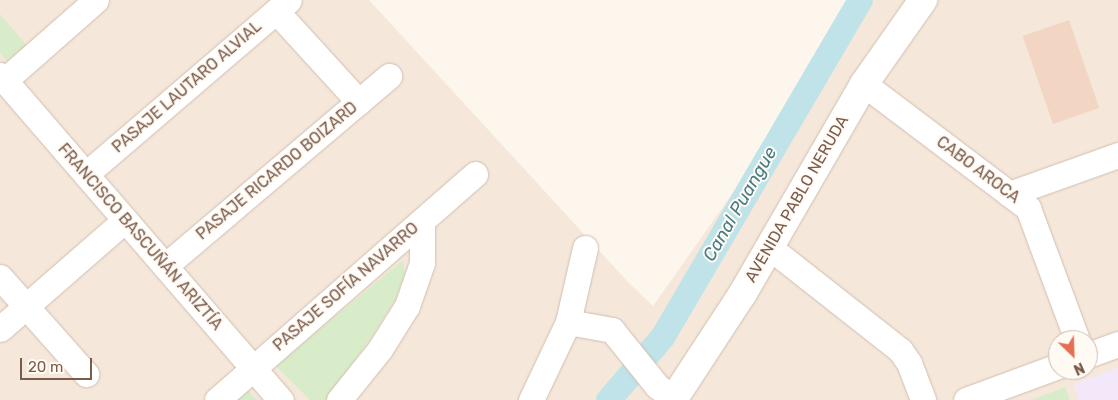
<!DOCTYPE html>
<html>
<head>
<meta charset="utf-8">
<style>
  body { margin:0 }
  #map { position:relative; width:1118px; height:400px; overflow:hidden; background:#fdf6ec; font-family:Rubik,sans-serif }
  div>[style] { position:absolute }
  .residential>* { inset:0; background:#f5e8da }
  .education>* { inset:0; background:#f3e8fa }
  .green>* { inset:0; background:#d8ecc9 }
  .canal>* { height:25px; margin:-12.5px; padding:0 12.5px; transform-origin:12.5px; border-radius:12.5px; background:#bfe3e8 }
  .building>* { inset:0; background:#f3d5c3; transform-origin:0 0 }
  .roads { filter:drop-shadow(0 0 1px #d1beb0) drop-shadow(0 0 1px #d1beb0) }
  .minor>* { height:25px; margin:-12.5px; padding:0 12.5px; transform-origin:12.5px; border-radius:12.5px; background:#fff }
  .secondary>* { height:28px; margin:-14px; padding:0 14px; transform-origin:14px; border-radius:14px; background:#fff }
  span { translate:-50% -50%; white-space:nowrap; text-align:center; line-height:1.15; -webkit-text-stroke:4px #fffaf3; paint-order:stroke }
  .street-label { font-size:16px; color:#7a5c4d }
  .water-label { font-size:18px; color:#437c86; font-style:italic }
  .north { position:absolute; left:1048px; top:330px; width:50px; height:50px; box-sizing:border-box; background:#fffaf3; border:1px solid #cabbb1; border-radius:50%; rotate:156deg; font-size:14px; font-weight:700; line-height:20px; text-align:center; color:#7a5c4d }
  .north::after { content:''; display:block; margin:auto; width:18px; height:22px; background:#e76f51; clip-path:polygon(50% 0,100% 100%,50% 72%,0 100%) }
  .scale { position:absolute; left:20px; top:358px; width:72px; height:22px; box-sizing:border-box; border:2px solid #7a5c4d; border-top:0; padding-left:6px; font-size:15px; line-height:18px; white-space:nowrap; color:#7a5c4d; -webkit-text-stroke:4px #fffaf3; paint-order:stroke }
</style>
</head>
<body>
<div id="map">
  <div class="residential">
    <i style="clip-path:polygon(evenodd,0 0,369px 0,628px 282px,653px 306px,869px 0,1118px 0,1118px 400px,0 400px,0 0,1058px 340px,1088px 340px,1088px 370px,1058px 370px,1058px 340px)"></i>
  </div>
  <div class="education">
    <i style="clip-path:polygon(1118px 368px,1118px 400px,1079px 400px,1073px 384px)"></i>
  </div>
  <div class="green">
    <i style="clip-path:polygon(0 14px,28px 47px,9px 63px,0 53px)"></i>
    <i style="clip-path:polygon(403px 260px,405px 274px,395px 300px,370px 339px,326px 400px,310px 400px,276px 366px)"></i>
    <i style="clip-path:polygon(1065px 387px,1070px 400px,1031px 400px)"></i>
    <i style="clip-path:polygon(248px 390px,257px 400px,237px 400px)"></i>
  </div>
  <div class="canal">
    <i style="left:608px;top:400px;width:83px;rotate:-49.4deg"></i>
    <i style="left:662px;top:337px;width:391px;rotate:-59.6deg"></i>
  </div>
  <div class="building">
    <i style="left:1069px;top:20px;width:93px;height:49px;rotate:71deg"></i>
  </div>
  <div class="roads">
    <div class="minor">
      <i style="left:276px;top:11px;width:123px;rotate:47.6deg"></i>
      <i style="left:0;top:75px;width:430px;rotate:49.2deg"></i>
      <i style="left:5px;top:80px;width:121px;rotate:-41.3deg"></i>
      <i style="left:864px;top:84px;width:206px;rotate:37.1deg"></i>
      <i style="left:1028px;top:208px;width:141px;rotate:69.6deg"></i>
      <i style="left:86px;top:174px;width:267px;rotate:-40.6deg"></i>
      <i style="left:1009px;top:194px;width:116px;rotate:-19.7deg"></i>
      <i style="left:769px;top:247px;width:167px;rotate:38.2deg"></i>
      <i style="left:900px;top:350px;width:16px;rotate:55deg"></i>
      <i style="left:909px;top:363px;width:40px;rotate:69deg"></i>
      <i style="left:165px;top:266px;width:294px;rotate:-40.3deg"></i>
      <i style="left:0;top:277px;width:130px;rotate:48.4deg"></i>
      <i style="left:568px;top:322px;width:45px;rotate:10.3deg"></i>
      <i style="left:612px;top:330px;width:72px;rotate:51.2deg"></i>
      <i style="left:657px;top:386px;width:23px;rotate:38deg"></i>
      <i style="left:0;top:329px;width:166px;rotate:-41.1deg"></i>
      <i style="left:1088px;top:355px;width:32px;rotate:-20deg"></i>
      <i style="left:217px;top:400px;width:343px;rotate:-41.2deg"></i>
      <i style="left:339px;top:400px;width:65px;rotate:-51.2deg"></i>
      <i style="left:380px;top:349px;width:51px;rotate:-57.9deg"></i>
      <i style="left:407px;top:306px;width:46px;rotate:-70.8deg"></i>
      <i style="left:422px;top:263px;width:42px;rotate:-90deg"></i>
      <i style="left:531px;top:400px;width:86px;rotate:-64.6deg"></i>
      <i style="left:568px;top:322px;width:76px;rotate:-77.1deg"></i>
      <i style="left:966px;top:400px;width:98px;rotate:-20.3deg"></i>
    </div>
    <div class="secondary">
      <i style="left:673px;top:400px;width:128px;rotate:-56.8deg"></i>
      <i style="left:743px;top:293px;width:241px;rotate:-59.9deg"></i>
      <i style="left:864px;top:84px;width:103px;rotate:-54.9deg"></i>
    </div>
  </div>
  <div class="street-label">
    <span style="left:187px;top:87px;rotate:-41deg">PASAJE LAUTARO ALVIAL</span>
    <span style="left:978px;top:170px;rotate:37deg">CABO AROCA</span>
    <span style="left:277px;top:171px;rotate:-40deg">PASAJE RICARDO BOIZARD</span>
    <span style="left:797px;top:199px;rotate:-60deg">AVENIDA PABLO NERUDA</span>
    <span style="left:140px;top:237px;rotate:49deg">FRANCISCO BASCUÑÁN ARIZTÍA</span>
    <span style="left:346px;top:287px;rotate:-41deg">PASAJE SOFÍA NAVARRO</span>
  </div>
  <div class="water-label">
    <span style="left:740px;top:204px;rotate:-60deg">Canal Puangue</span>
  </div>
  <div class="north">N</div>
  <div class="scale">20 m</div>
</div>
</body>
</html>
